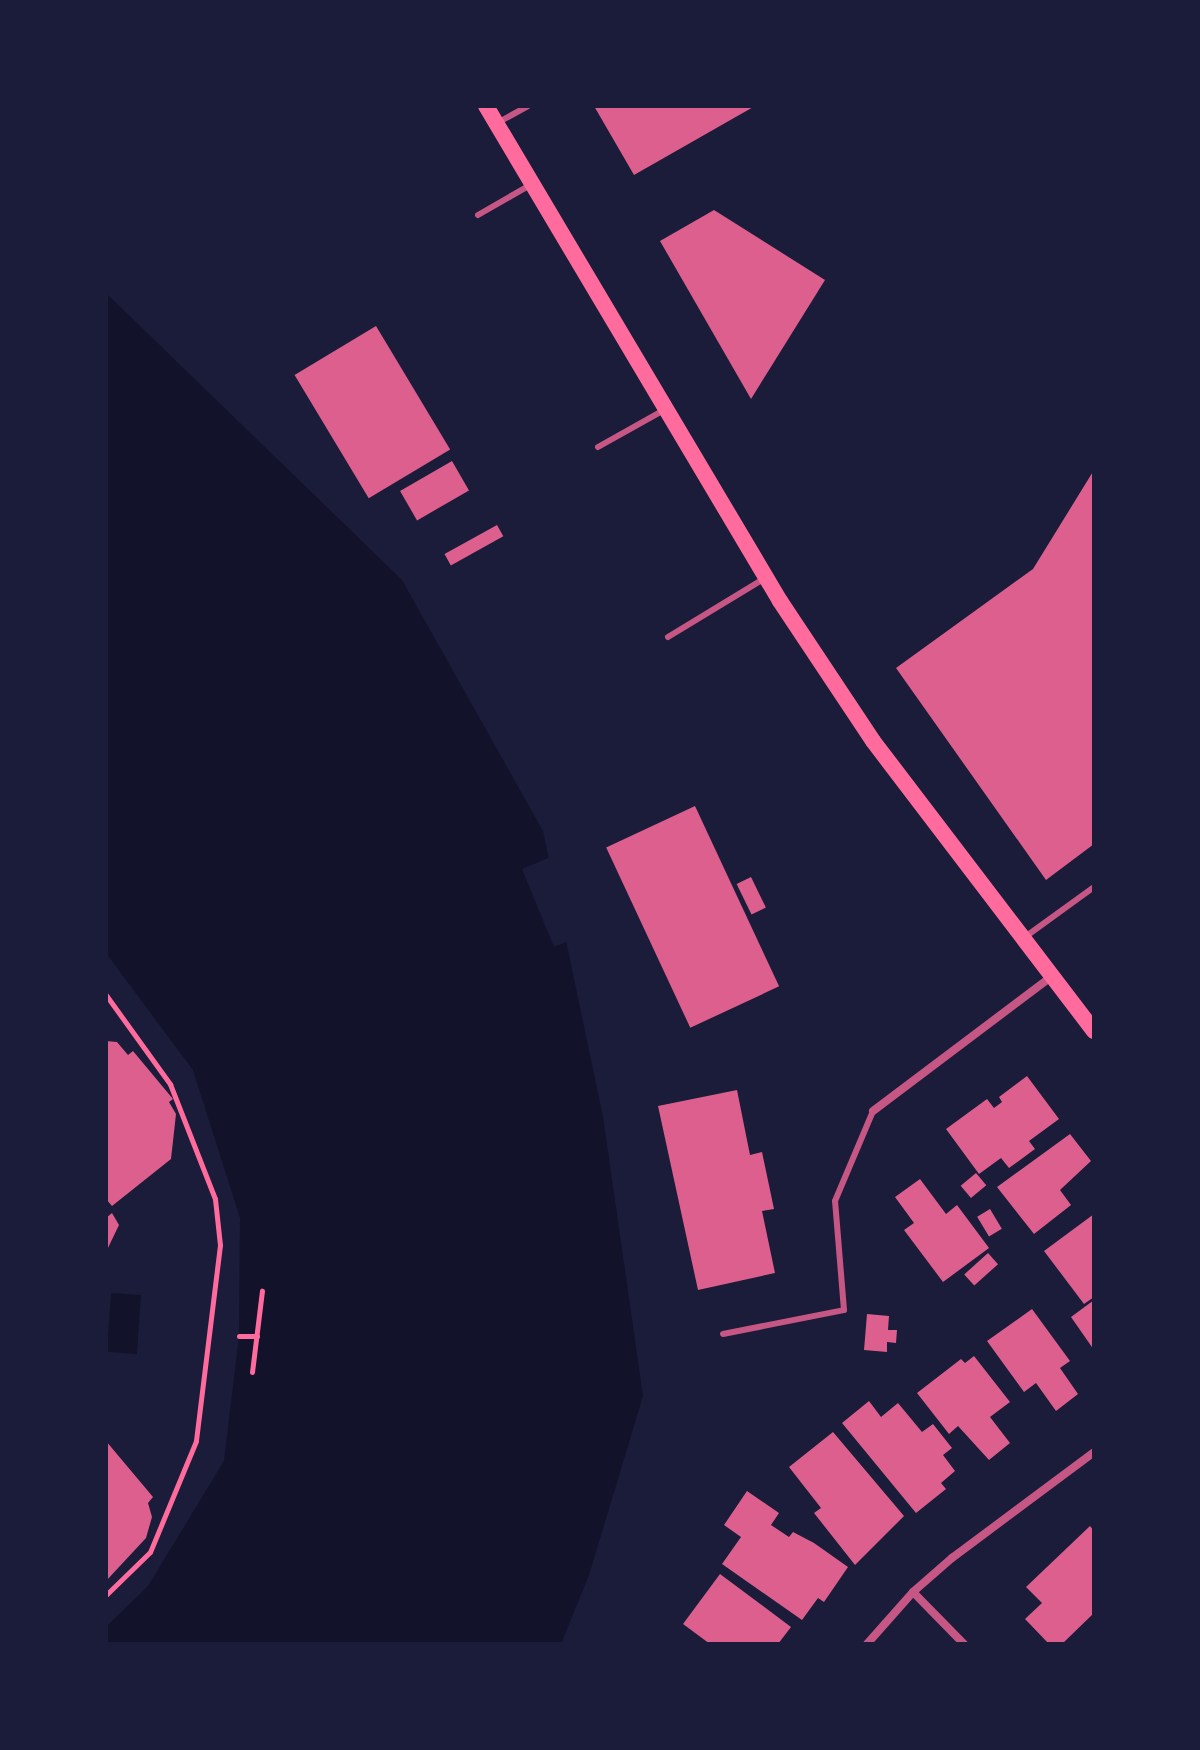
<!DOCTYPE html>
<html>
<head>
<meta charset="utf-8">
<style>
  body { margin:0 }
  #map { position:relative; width:1200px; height:1750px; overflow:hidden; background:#1b1b3a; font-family:"Archivo Narrow",sans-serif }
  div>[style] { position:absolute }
  .water>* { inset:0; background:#12122b; transform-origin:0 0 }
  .pier>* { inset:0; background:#1b1b3a }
  .building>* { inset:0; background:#dd5f8e; transform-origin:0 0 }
  .path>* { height:5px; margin:-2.5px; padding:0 2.5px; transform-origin:2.5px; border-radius:2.5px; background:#ff6b9d }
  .service>* { height:6px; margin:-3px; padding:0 3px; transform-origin:3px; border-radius:3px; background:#c65784 }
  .minor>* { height:8px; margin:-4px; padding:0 4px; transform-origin:4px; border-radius:4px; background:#c65784 }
  .secondary>* { height:16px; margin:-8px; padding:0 8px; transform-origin:8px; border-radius:8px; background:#ff6b9d }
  span { translate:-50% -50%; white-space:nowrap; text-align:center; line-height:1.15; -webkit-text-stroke:7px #1b1b3a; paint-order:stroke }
  .frame { position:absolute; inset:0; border:108px solid #1b1b3a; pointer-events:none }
</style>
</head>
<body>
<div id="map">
  <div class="water">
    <i style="clip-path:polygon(106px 293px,402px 580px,543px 831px,603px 1117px,643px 1396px,589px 1575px,561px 1644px,106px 1644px,106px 1627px,148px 1586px,224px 1461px,239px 1336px,240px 1218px,193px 1070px,106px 953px)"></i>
    <i style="left:111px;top:1293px;width:30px;height:59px;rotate:4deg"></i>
  </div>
  <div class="pier">
    <i style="clip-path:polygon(553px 856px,571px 940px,554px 947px,522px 869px)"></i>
  </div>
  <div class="building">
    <i style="clip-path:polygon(594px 106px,755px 106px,634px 175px)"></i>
    <i style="clip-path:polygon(714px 210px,825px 280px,751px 399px,660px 241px)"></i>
    <i style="left:376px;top:326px;width:144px;height:95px;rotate:59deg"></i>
    <i style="left:452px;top:461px;width:34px;height:60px;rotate:60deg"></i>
    <i style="clip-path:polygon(1094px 470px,1094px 844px,1046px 880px,896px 668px,1033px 569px)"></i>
    <i style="left:497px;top:525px;width:13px;height:60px;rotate:61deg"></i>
    <i style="left:695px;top:806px;width:199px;height:98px;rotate:65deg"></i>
    <i style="left:751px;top:877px;width:34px;height:16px;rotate:64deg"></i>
    <i style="clip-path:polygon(106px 1041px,117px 1042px,128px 1055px,133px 1051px,173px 1099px,169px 1102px,176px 1114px,171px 1159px,112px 1206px,106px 1199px)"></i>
    <i style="clip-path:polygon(1027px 1076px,1059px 1119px,1029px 1141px,1035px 1149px,1009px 1168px,1001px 1158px,979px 1174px,946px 1129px,987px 1099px,994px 1108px,1002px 1102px,999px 1097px)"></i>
    <i style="clip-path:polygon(737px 1090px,750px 1155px,762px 1152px,774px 1209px,762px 1211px,775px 1273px,698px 1290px,658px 1106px)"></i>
    <i style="clip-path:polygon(1070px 1134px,1091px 1161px,1060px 1190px,1071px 1205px,1034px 1234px,997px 1187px)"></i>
    <i style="left:976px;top:1173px;width:16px;height:20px;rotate:50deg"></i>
    <i style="clip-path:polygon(920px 1179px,946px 1214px,957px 1205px,989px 1248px,943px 1282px,904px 1230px,914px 1223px,895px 1197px)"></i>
    <i style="left:990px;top:1209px;width:23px;height:15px;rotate:59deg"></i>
    <i style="clip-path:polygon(112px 1213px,119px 1225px,106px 1252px,106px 1218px)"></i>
    <i style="clip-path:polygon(1094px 1214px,1094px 1297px,1084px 1304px,1044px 1251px)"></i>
    <i style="left:988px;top:1253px;width:15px;height:32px;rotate:48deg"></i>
    <i style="clip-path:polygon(1094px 1300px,1094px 1350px,1071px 1317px)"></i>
    <i style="clip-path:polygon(1032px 1309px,1070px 1361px,1060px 1368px,1078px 1394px,1056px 1411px,1036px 1383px,1024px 1392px,987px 1341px)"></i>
    <i style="clip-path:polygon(867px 1314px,889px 1316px,888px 1330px,897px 1330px,896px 1343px,887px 1342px,887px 1352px,864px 1350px)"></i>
    <i style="clip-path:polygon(974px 1356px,1010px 1402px,990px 1417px,1010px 1443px,989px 1460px,958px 1426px,949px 1434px,917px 1393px,961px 1359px,965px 1363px)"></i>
    <i style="clip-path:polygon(869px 1401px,881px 1417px,898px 1403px,922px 1432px,933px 1424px,952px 1448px,943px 1455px,955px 1471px,941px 1483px,946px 1489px,916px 1513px,842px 1423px)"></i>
    <i style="clip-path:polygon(833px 1432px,904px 1516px,855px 1565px,814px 1513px,821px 1508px,789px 1467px)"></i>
    <i style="clip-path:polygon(106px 1441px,153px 1497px,148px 1503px,152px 1517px,146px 1538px,106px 1581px)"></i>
    <i style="clip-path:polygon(747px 1491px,779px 1513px,771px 1525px,789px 1537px,793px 1532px,814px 1543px,848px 1567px,824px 1602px,818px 1598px,802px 1620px,722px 1564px,741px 1537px,724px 1525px)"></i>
    <i style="clip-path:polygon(1090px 1526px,1094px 1531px,1094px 1613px,1062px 1644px,1049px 1644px,1025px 1619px,1042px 1603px,1026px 1587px)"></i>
    <i style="clip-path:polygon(720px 1574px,791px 1627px,778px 1644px,710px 1644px,683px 1624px)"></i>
  </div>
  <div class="path">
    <i style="left:106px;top:995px;width:110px;rotate:54.3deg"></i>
    <i style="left:170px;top:1084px;width:123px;rotate:68.6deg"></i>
    <i style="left:215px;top:1199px;width:46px;rotate:83.8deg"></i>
    <i style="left:220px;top:1245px;width:197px;rotate:97deg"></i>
    <i style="left:196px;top:1441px;width:120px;rotate:112.5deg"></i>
    <i style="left:150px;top:1552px;width:62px;rotate:135.7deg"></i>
    <i style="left:239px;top:1336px;width:18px"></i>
    <i style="left:252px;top:1372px;width:82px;rotate:-83deg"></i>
  </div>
  <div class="service">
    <i style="left:499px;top:122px;width:33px;rotate:-29deg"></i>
    <i style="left:478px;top:215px;width:62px;rotate:-29.9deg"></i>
    <i style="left:598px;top:447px;width:76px;rotate:-29.3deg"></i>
    <i style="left:668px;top:637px;width:114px;rotate:-31.3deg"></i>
    <i style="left:1025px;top:937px;width:85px;rotate:-35.9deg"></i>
    <i style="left:723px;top:1334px;width:123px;rotate:-11.2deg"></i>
    <i style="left:844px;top:1310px;width:109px;rotate:-94.7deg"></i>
    <i style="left:835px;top:1201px;width:98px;rotate:-67.1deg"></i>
  </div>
  <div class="minor">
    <i style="left:873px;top:1111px;width:224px;rotate:-37deg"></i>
    <i style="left:913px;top:1592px;width:73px;rotate:45.6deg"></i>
    <i style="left:867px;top:1644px;width:69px;rotate:-48.5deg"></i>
    <i style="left:913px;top:1592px;width:52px;rotate:-41.1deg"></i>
    <i style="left:952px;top:1558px;width:177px;rotate:-36.7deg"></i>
  </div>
  <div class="secondary">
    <i style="left:486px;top:106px;width:576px;rotate:59.29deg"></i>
    <i style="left:780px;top:601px;width:168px;rotate:56.4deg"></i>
    <i style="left:873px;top:741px;width:365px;rotate:52.7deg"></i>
  </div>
  <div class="frame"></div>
</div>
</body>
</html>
